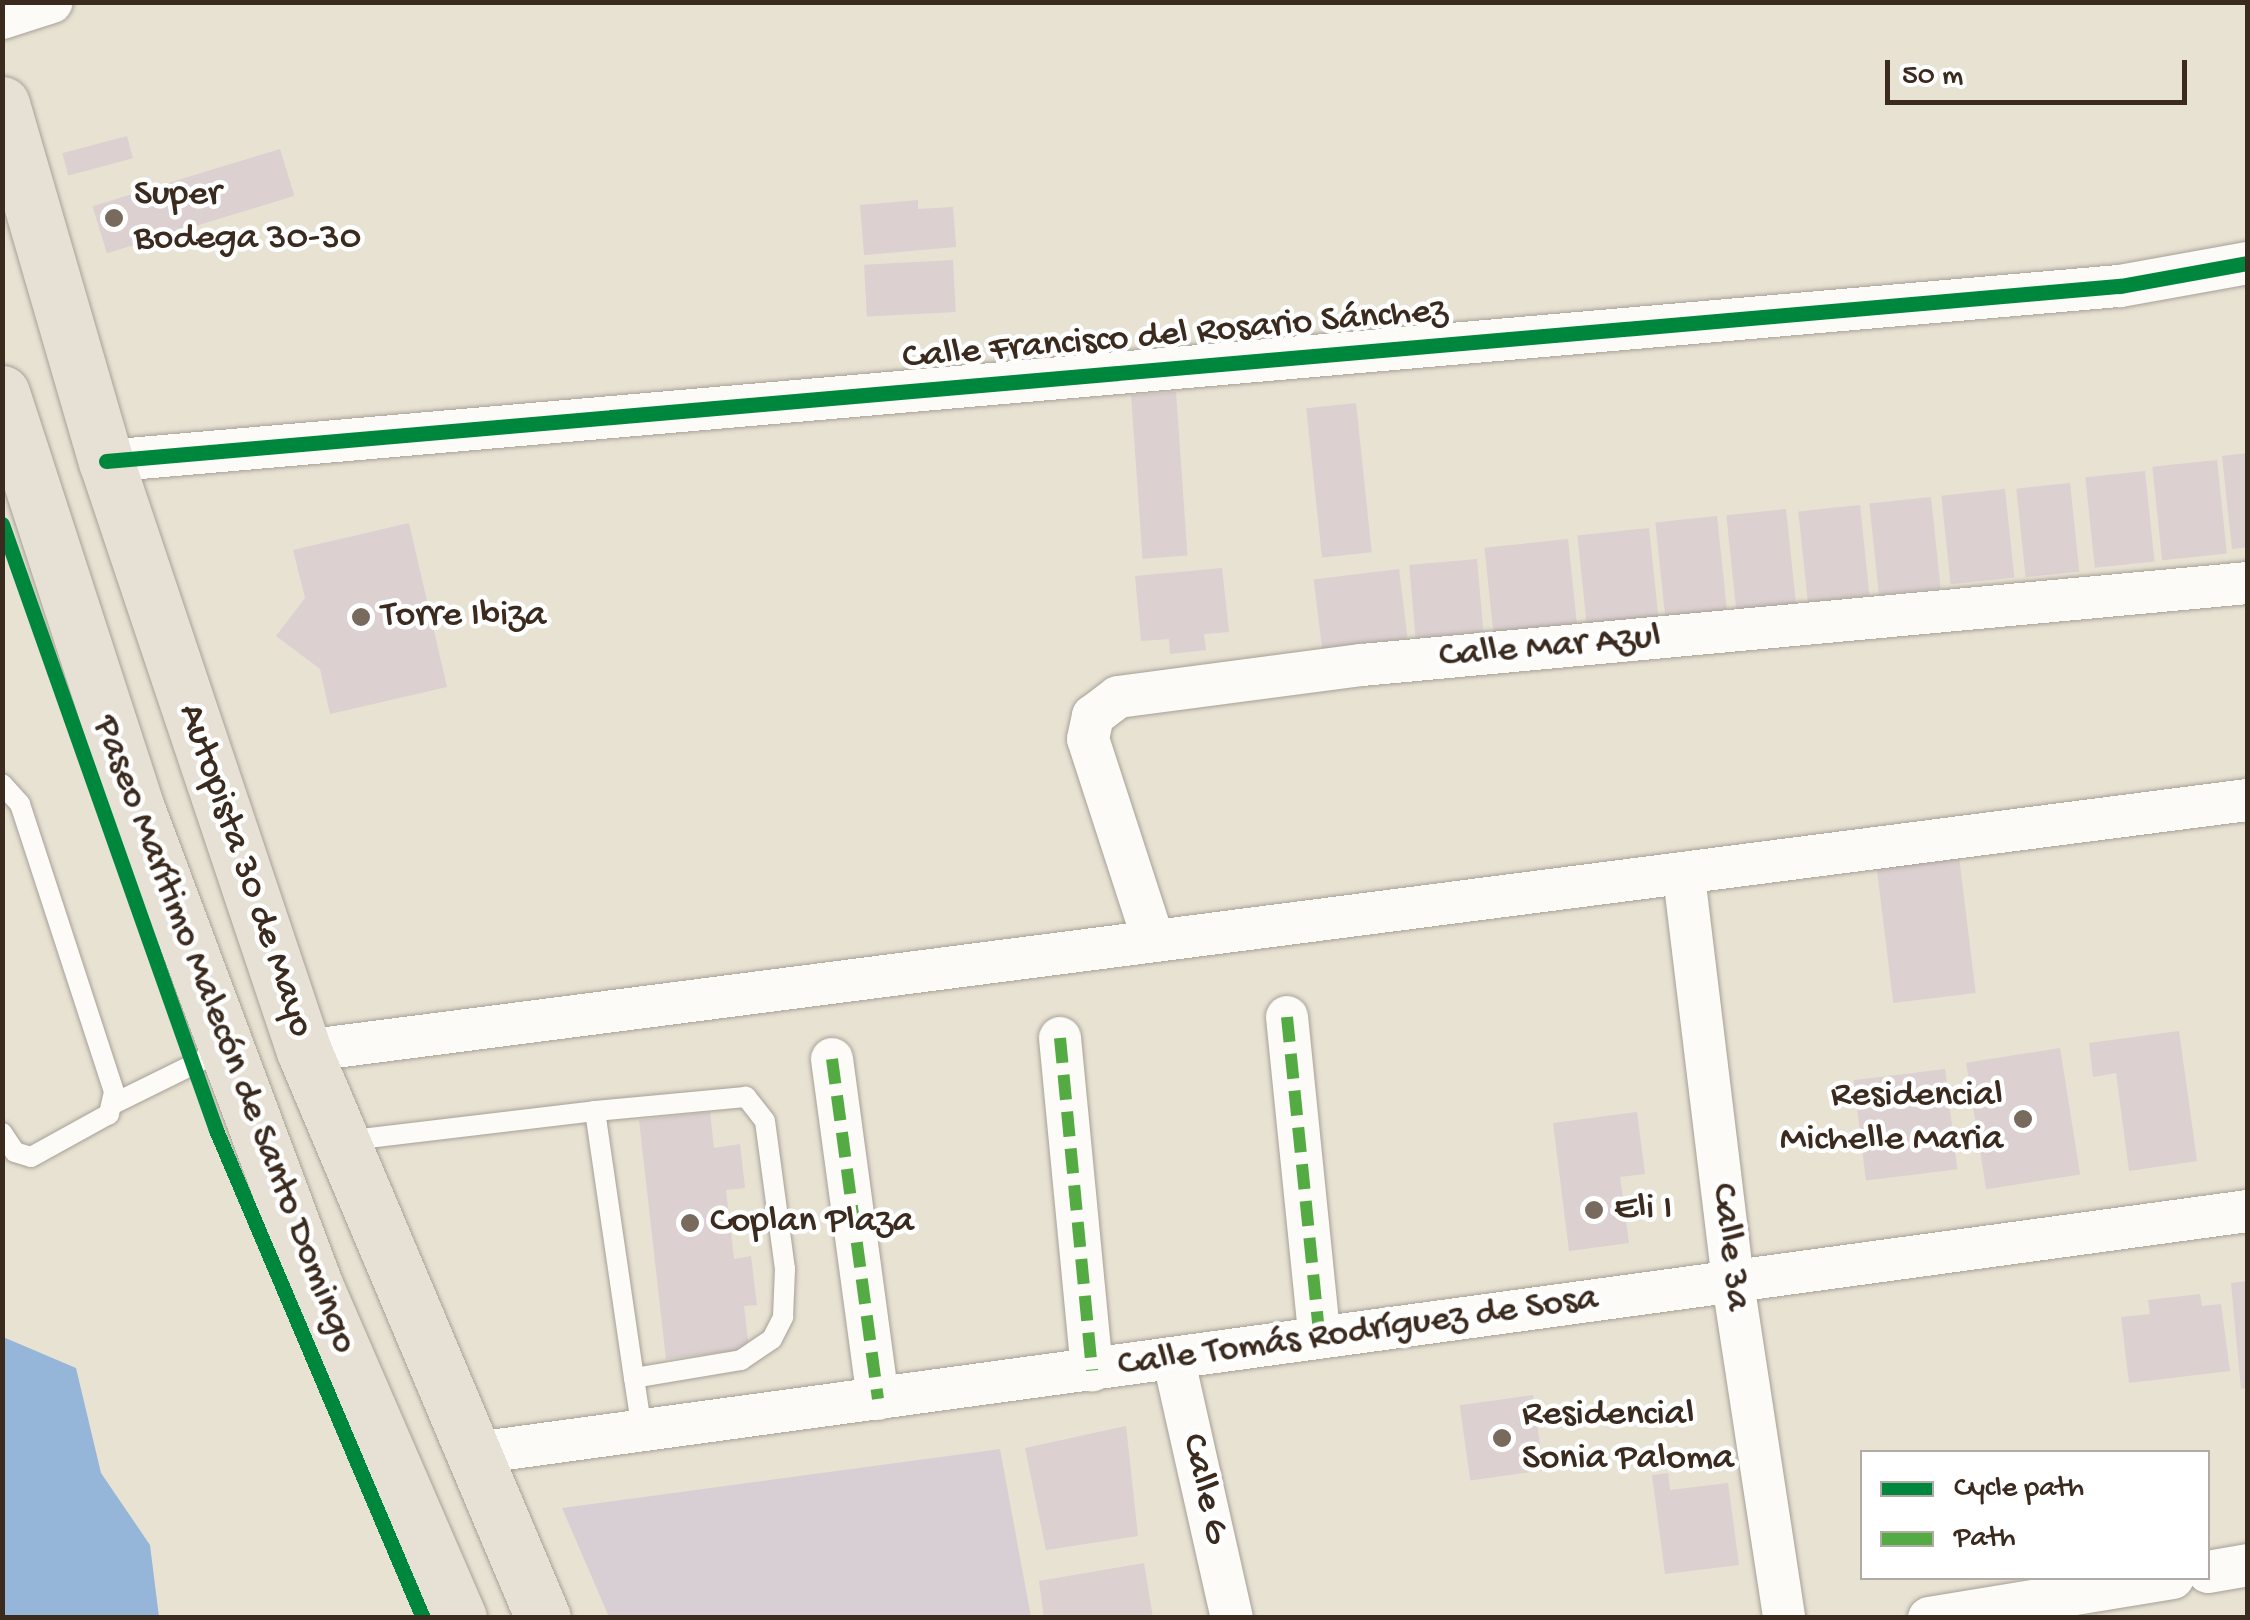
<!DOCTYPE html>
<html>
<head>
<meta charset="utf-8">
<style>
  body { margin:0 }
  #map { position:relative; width:2250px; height:1620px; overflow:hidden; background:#e8e2d3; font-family:"Gochi Hand",sans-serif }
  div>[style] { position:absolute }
  .industrial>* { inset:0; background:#d8cfd5 }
  .water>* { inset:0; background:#95b6d9 }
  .building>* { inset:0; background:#dcd0d0; transform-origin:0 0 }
  .roads { filter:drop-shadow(0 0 2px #a6a196) drop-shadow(0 0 2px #a6a196) }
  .lane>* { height:20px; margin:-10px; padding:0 10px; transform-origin:10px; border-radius:10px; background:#fcfbf8 }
  .street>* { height:42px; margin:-21px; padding:0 21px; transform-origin:21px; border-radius:21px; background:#fcfbf8 }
  .highway>* { height:55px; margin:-27.5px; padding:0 27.5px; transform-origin:27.5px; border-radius:27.5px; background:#e7e1d5 }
  .quiet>* { height:12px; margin-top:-6px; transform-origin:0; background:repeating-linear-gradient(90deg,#55ab43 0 25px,transparent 0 37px) }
  .cycleway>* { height:15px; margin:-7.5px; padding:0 7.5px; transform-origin:7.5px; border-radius:7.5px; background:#00873e }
  .dots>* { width:28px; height:28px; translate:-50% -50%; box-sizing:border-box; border:5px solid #fff; border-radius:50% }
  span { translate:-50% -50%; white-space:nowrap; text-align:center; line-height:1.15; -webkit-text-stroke:9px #fff; paint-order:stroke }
  .poi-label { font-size:38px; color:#3b2a1e }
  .left { translate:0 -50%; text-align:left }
  .right { translate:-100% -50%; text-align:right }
  .street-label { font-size:38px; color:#3b2a1e }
  .frame { position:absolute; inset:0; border:5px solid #3b2a1e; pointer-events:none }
  .legend { position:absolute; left:1860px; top:1450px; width:350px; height:130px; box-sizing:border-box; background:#fff; border:2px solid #b1aaa5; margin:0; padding:12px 18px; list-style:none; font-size:30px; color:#3b2a1e }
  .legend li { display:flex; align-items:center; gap:20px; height:50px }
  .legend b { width:50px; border:2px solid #b1aaa5 }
  .scale { position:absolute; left:1885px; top:60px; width:302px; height:45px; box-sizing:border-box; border:5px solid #3b2a1e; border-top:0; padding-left:12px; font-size:30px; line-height:35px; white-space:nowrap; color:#3b2a1e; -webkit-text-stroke:8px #fff; paint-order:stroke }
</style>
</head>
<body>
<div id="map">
  <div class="industrial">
    <i style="clip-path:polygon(1000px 1449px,1031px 1617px,609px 1617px,562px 1508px)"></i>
  </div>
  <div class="water">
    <i style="clip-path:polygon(3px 1337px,76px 1368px,101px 1473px,150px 1545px,159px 1617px,3px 1617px)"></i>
  </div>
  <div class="building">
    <i style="left:127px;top:136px;width:23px;height:67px;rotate:75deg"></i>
    <i style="left:280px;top:149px;width:49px;height:196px;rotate:73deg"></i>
    <i style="clip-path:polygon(918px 200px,918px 209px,953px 207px,956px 247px,864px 255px,860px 205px)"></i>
    <i style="left:953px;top:260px;width:52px;height:89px;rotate:87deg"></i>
    <i style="left:1176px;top:392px;width:164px;height:45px;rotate:86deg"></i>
    <i style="left:1356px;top:403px;width:150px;height:50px;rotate:84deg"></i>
    <i style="clip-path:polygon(2248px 453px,2248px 547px,2232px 549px,2222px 456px)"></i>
    <i style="left:2217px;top:460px;width:94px;height:65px;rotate:84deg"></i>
    <i style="left:2145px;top:471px;width:91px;height:60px;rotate:84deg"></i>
    <i style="left:2070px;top:483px;width:89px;height:54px;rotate:84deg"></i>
    <i style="left:2005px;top:489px;width:89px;height:64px;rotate:84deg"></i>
    <i style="left:1931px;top:497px;width:92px;height:62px;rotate:84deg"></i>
    <i style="left:1860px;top:505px;width:91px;height:62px;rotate:84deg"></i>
    <i style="left:1786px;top:509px;width:95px;height:60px;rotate:84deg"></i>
    <i style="left:1717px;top:516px;width:96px;height:62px;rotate:84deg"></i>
    <i style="clip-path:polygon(409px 523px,447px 687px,330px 714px,320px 669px,276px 636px,305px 598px,293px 550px)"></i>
    <i style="left:1649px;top:528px;width:91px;height:72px;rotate:84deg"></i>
    <i style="left:1568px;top:539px;width:88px;height:84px;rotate:84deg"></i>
    <i style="left:1477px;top:559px;width:74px;height:68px;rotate:85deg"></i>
    <i style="clip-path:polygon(1222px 568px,1229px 632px,1204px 634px,1206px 650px,1170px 654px,1169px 639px,1141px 641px,1135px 576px)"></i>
    <i style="left:1399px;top:569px;width:70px;height:86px;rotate:83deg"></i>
    <i style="left:1959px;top:857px;width:137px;height:83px;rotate:83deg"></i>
    <i style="clip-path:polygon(2179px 1031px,2197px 1161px,2129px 1171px,2116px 1073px,2093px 1077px,2089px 1043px)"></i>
    <i style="left:2060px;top:1048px;width:128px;height:95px;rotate:81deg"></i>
    <i style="left:1945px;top:1069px;width:101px;height:92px;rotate:83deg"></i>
    <i style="clip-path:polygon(710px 1112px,714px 1148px,740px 1144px,745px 1188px,726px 1190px,734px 1259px,751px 1256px,757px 1305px,744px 1306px,749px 1349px,666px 1359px,639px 1120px)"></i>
    <i style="clip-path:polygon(1637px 1112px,1645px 1174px,1620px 1177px,1629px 1243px,1569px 1251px,1553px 1123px)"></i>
    <i style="clip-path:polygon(2248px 1281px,2248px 1388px,2241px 1389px,2231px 1283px)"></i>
    <i style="clip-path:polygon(2200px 1294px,2202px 1306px,2221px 1304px,2230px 1371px,2129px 1383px,2121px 1317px,2150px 1314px,2148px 1300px)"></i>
    <i style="left:1533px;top:1395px;width:76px;height:74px;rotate:82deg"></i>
    <i style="clip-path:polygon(1126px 1426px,1138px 1536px,1046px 1550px,1025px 1448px)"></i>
    <i style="clip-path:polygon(1668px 1473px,1670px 1490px,1728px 1483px,1739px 1565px,1665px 1574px,1652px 1475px)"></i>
    <i style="clip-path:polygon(1144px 1563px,1153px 1618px,1044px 1618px,1039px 1581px)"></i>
  </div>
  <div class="roads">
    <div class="lane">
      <i style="left:2px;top:784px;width:27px;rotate:48deg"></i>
      <i style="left:20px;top:804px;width:303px;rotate:71.9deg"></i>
      <i style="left:114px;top:1092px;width:23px;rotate:103deg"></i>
      <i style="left:109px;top:1114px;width:89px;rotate:151.1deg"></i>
      <i style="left:31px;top:1157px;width:17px;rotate:-163deg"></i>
      <i style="left:15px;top:1152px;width:23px;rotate:-124deg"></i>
      <i style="left:113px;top:1104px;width:125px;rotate:-26.2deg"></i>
      <i style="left:344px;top:1141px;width:253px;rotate:-6.8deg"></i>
      <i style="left:634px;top:1378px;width:109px;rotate:-9.5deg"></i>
      <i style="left:741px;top:1360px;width:37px;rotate:-34deg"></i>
      <i style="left:772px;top:1339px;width:25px;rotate:-63deg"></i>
      <i style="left:783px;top:1317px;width:48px;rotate:-87.6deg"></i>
      <i style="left:785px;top:1269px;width:149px;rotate:-97.7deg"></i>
      <i style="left:765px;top:1121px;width:31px;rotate:-128deg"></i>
      <i style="left:746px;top:1097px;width:152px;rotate:174.7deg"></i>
      <i style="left:595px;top:1111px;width:270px;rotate:81.7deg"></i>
      <i style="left:634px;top:1378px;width:53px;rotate:81.3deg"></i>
    </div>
    <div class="street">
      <i style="left:2px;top:18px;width:52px;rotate:-17.7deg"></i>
      <i style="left:106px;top:461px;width:2022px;rotate:-4.97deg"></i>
      <i style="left:2120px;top:286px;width:130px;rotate:-10.2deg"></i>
      <i style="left:1684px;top:876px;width:410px;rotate:83.1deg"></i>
      <i style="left:1733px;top:1283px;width:339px;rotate:81.3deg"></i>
      <i style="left:1153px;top:939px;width:210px;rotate:-108deg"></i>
      <i style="left:1088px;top:739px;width:24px;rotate:-78deg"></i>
      <i style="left:1093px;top:716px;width:31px;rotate:-37deg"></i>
      <i style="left:1118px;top:697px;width:246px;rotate:-7.5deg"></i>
      <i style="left:1362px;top:665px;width:890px;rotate:-5.29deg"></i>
      <i style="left:1287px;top:1017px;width:319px;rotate:84.2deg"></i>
      <i style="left:1060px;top:1038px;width:334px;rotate:84.5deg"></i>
      <i style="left:304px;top:1051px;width:1960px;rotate:-7.36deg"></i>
      <i style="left:832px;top:1059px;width:343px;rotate:82.3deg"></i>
      <i style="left:1174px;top:1361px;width:263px;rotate:77.3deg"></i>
      <i style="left:469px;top:1454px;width:1796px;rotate:-7.78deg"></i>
      <i style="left:2208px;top:1572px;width:41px;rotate:-9.9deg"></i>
      <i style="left:1929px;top:1618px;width:247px;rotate:-9.3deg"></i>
    </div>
    <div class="highway">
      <i style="left:2px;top:104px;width:372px;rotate:73.8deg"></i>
      <i style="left:106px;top:461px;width:622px;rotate:71.45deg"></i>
      <i style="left:304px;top:1051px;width:615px;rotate:67.14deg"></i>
      <i style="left:2px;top:393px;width:440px;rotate:72deg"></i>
      <i style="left:138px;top:811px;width:506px;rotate:69.52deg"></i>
      <i style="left:315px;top:1285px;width:363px;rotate:66.6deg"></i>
    </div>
  </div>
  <div class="quiet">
    <i style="left:1287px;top:1017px;width:319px;rotate:84.2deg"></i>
    <i style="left:1060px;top:1038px;width:334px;rotate:84.5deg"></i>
    <i style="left:832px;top:1059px;width:343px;rotate:82.3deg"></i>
  </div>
  <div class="cycleway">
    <i style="left:106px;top:461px;width:2022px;rotate:-4.97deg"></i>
    <i style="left:2120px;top:286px;width:130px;rotate:-10.2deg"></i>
    <i style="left:2px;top:524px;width:643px;rotate:70.55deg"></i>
    <i style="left:216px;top:1130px;width:530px;rotate:67.01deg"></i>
  </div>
  <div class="dots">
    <i style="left:114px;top:218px;background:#786a5d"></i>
    <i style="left:361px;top:617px;background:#786a5d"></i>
    <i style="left:2023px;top:1119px;background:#786a5d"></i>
    <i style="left:1594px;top:1210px;background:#786a5d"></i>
    <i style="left:690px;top:1223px;background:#786a5d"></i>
    <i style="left:1502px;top:1438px;background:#786a5d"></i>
  </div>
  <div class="poi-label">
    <span class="left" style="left:134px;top:218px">Super<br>Bodega 30-30</span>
    <span class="left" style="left:381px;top:617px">Torre Ibiza</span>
    <span class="right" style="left:2003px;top:1119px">Residencial<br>Michelle Maria</span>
    <span class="left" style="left:1614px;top:1210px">Eli I</span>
    <span class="left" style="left:710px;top:1223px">Coplan Plaza</span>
    <span class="left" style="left:1522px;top:1438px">Residencial<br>Sonia Paloma</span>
  </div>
  <div class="street-label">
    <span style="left:1175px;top:336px;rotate:-5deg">Calle Francisco del Rosario Sánchez</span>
    <span style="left:1550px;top:648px;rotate:-5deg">Calle Mar Azul</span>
    <span style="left:244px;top:871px;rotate:71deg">Autopista 30 de Mayo</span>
    <span style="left:223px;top:1035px;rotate:69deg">Paseo Marítimo Malecón de Santo Domingo</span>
    <span style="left:1729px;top:1247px;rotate:83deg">Calle 3a</span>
    <span style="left:1358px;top:1333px;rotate:-8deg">Calle Tomás Rodríguez de Sosa</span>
    <span style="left:1203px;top:1489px;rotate:77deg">Calle G</span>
  </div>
  <div class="frame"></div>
  <ul class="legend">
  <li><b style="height:12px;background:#00873e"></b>Cycle path</li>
  <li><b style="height:12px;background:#55ab43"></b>Path</li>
  </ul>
  <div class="scale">50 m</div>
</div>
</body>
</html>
